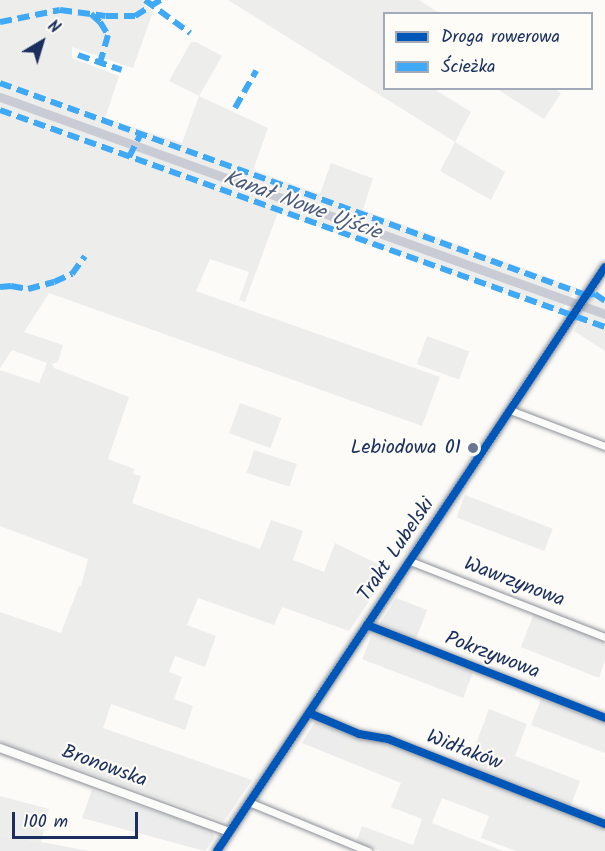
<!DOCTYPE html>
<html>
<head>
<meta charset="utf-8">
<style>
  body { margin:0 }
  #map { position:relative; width:605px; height:851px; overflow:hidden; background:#fcfbf8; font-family:Kalam,sans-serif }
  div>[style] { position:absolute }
  .built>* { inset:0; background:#ebeceb }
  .green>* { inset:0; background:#ededec; transform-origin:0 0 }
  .canal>* { height:9px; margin:-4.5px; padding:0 4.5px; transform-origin:4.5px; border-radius:4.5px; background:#c9ccd4 }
  .roads { filter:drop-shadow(0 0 2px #8c9097) drop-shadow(0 0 2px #8c9097) }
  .minor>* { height:7px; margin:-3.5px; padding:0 3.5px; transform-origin:3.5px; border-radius:3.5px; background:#fbfbf9 }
  .tertiary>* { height:8px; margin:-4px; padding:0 4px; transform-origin:4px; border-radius:4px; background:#fbfbf9 }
  .quiet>* { height:6px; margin-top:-3px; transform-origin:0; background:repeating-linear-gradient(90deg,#3fa9f5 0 12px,transparent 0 18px) }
  .cycleway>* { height:8px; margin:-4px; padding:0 4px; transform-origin:4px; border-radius:4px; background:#0057b8 }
  .dots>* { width:16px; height:16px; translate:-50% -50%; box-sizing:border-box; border:3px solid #fdfcf7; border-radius:50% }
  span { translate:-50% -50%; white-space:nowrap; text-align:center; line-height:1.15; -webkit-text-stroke:4.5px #fdfcf7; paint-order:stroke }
  .poi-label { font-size:20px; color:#1b2f5e }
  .right { translate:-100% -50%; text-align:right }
  .street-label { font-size:20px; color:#1b2f5e }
  .water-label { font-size:21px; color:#49587d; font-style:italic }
  .legend { position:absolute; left:383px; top:12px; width:210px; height:78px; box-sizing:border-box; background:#fdfcf7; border:2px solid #a3aaba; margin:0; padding:8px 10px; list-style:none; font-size:18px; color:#1b2f5e }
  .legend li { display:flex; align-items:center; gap:12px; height:30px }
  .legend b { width:30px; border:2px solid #a3aaba }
  .north { position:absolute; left:12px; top:12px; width:60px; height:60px; -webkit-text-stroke:4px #fdfcf7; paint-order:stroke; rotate:38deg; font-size:16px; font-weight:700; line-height:24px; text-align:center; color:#1b2f5e }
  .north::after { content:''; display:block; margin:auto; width:21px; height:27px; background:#1b2f5e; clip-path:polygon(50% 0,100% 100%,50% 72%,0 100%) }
  .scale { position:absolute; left:12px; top:812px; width:126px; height:27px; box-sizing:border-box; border:3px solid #1b2f5e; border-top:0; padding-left:8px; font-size:18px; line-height:21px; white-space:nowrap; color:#1b2f5e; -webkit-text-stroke:4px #fdfcf7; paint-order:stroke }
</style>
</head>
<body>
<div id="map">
  <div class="built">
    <i style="clip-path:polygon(396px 598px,427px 610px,416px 639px,379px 625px)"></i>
    <i style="clip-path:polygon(315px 722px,348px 734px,339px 758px,302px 743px)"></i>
    <i style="clip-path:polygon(92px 790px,211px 830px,215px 837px,205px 851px,82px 818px)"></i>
    <i style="clip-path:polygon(0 836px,41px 842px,89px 851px,0 851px)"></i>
  </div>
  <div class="green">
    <i style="clip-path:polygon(0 0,148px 0,145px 5px,153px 12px,133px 68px,72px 47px,72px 58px,119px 76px,105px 118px,182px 143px,199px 96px,169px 81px,191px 42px,196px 42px,222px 56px,199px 96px,268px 128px,253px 170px,320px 194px,331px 163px,366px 176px,373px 178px,363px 210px,577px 288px,560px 313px,278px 212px,245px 302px,239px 300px,249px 272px,210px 259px,196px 291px,440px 377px,422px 426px,49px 293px,24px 332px,63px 345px,58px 362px,52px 364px,54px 368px,129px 397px,108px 459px,134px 469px,133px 474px,141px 476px,132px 503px,260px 549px,271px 520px,303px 531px,293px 560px,324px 572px,335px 543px,390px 570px,349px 631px,282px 607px,274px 625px,198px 598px,187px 625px,216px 636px,205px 667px,175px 656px,169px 672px,182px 677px,174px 699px,193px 706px,185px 730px,111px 704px,103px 728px,252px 780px,224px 821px,0 742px,0 612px,61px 633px,79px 586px,81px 586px,88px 559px,0 526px,0 370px,39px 383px,47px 363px,12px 350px,0 368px)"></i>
    <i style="clip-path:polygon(228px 0,419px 0,439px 13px,384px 14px,384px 88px,434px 89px,471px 112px,455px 142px,505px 172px,491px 200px,440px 171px,455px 142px)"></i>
    <i style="clip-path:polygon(497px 89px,554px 89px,561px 93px,544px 119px)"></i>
    <i style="clip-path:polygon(594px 295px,605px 300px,605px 351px,574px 331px)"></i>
    <i style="left:427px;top:336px;width:45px;height:30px;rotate:20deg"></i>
    <i style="left:240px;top:403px;width:44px;height:32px;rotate:20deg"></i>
    <i style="left:254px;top:450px;width:45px;height:24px;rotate:18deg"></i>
    <i style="left:465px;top:495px;width:94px;height:24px;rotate:21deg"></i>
    <i style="clip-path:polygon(534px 613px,605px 641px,605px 660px,599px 678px,521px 647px)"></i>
    <i style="left:372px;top:634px;width:108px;height:27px;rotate:21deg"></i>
    <i style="clip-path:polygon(541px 699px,605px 723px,605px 753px,531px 725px)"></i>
    <i style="clip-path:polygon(489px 709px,527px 724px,515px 756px,580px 781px,570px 808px,467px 768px)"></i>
    <i style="clip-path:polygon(348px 734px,363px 740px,381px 740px,605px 827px,605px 851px,516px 851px,481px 838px,489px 816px,442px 798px,432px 823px,503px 851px,380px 851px,356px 842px,362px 826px,413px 845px,422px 819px,391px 807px,401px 783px,339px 758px)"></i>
    <i style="clip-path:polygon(0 796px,49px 809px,41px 842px,0 836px)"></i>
  </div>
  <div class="canal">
    <i style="left:0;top:97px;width:643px;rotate:19.73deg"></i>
  </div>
  <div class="roads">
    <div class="minor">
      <i style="left:510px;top:410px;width:102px;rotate:20.8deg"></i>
      <i style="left:410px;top:561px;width:209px;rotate:21.3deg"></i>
      <i style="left:367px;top:625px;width:256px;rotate:21.3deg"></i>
      <i style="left:309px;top:713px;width:54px;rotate:22.8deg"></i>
      <i style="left:359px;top:734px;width:29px;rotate:10deg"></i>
      <i style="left:388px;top:739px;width:233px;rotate:21.4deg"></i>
      <i style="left:249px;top:802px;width:129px;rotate:22.4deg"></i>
    </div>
    <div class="tertiary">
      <i style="left:0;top:748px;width:244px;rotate:20.1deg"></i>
      <i style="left:217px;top:851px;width:701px;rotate:-56.4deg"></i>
    </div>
  </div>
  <div class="quiet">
    <i style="left:145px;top:0;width:56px;rotate:36.3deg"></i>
    <i style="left:91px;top:14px;width:12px;rotate:42deg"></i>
    <i style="left:100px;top:22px;width:15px;rotate:58deg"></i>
    <i style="left:108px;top:35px;width:29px;rotate:106deg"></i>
    <i style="left:0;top:22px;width:61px;rotate:-11.3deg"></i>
    <i style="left:60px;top:10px;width:46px;rotate:7.4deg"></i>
    <i style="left:106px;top:16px;width:29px"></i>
    <i style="left:135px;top:16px;width:31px;rotate:-32deg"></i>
    <i style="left:78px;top:55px;width:46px;rotate:18.8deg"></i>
    <i style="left:0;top:83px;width:623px;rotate:19.89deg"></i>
    <i style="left:586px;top:295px;width:9px;rotate:-6deg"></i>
    <i style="left:595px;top:294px;width:12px;rotate:35deg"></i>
    <i style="left:235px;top:108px;width:43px;rotate:-60.4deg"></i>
    <i style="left:0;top:110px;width:643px;rotate:19.73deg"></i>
    <i style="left:129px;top:157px;width:27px;rotate:-63deg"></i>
    <i style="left:0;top:287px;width:11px;rotate:-5deg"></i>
    <i style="left:11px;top:286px;width:17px;rotate:10deg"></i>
    <i style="left:28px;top:289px;width:27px;rotate:-15deg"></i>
    <i style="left:54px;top:282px;width:20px;rotate:-24deg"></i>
    <i style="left:72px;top:274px;width:22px;rotate:-54deg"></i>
  </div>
  <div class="cycleway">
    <i style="left:367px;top:625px;width:256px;rotate:21.3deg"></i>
    <i style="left:309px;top:713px;width:54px;rotate:22.8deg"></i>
    <i style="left:359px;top:734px;width:29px;rotate:10deg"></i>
    <i style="left:388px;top:739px;width:233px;rotate:21.4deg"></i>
    <i style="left:217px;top:851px;width:701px;rotate:-56.4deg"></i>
  </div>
  <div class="dots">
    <i style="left:473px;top:448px;background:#6a7694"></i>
  </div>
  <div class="poi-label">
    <span class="right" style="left:461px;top:448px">Lebiodowa 01</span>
  </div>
  <div class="street-label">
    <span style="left:397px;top:550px;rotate:-56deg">Trakt Lubelski</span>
    <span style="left:514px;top:583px;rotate:21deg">Wawrzynowa</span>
    <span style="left:492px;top:656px;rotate:21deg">Pokrzywowa</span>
    <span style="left:464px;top:751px;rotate:21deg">Widłaków</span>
    <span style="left:104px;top:767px;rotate:20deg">Bronowska</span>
  </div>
  <div class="water-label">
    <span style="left:302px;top:206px;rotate:20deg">Kanał Nowe Ujście</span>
  </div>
  <ul class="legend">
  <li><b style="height:8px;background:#0057b8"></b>Droga rowerowa</li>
  <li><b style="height:8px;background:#3fa9f5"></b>Ścieżka</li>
  </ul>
  <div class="north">N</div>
  <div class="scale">100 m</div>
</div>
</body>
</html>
